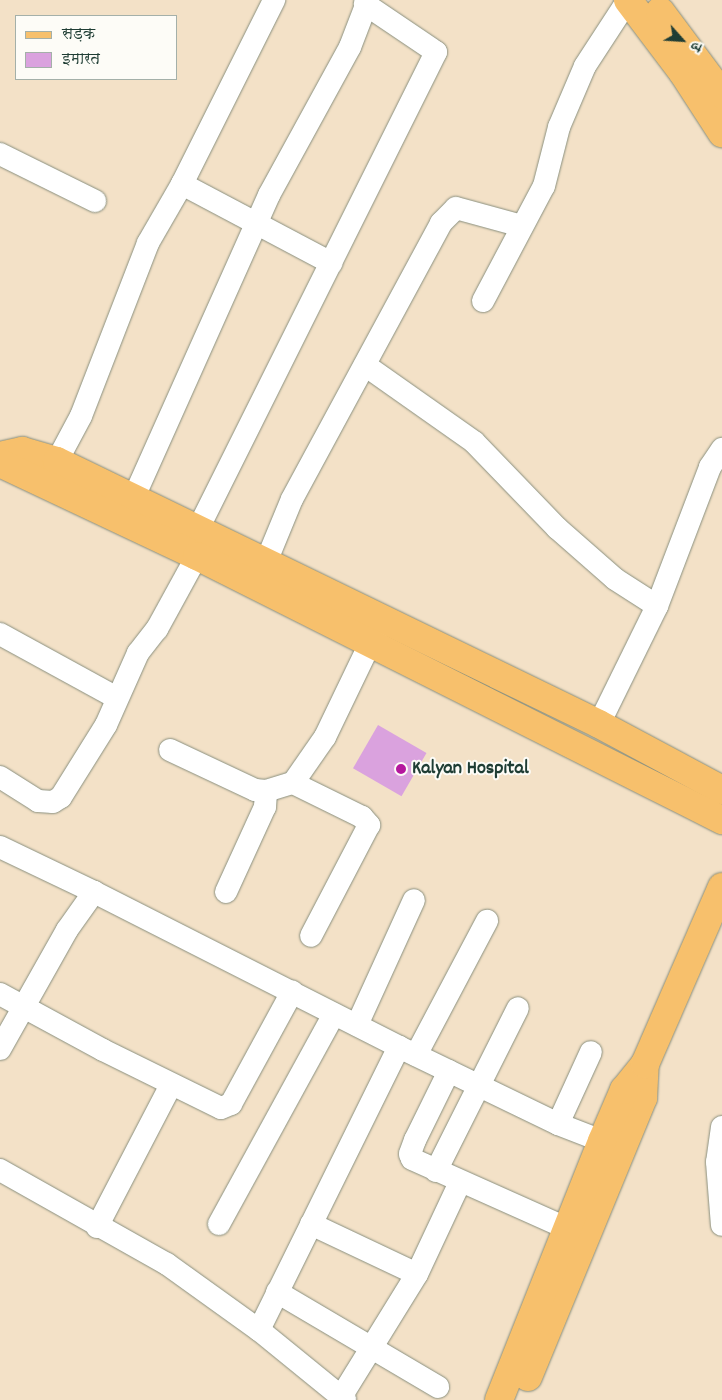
<!DOCTYPE html>
<html>
<head>
<meta charset="utf-8">
<style>
  body { margin:0 }
  #map { position:relative; width:722px; height:1400px; overflow:hidden; background:#f3e1c7; font-family:Dekko,"Playpen Sans Deva",sans-serif }
  div>[style] { position:absolute }
  .building>* { inset:0; background:#daa2de; transform-origin:0 0 }
  .roads { filter:drop-shadow(0 0 1px #898f7e) drop-shadow(0 0 1px #898f7e) }
  .minor>* { height:22px; margin:-11px; padding:0 11px; transform-origin:11px; border-radius:11px; background:#fff }
  .major>* { height:28px; margin:-14px; padding:0 14px; transform-origin:14px; border-radius:14px; background:#f7c06c }
  .dots>* { width:14px; height:14px; translate:-50% -50%; box-sizing:border-box; border:2px solid #fdfcf7; border-radius:50% }
  span { translate:-50% -50%; white-space:nowrap; text-align:center; line-height:1.15; -webkit-text-stroke:4px #fdfcf7; paint-order:stroke }
  .poi-label { font-size:20px; color:#1f3d34; font-weight:700 }
  .left { translate:0 -50%; text-align:left }
  .legend { position:absolute; left:15px; top:15px; width:162px; height:65px; box-sizing:border-box; background:#fdfcf7; border:1px solid #a4b0a9; margin:0; padding:6px 9px; list-style:none; font-size:15px; color:#1f3d34 }
  .legend li { display:flex; align-items:center; gap:10px; height:25px }
  .legend b { width:25px; border:1px solid #a4b0a9 }
  .north { position:absolute; left:657px; top:15px; width:50px; height:50px; -webkit-text-stroke:4px #fdfcf7; paint-order:stroke; rotate:116deg; font-size:14px; font-weight:700; line-height:20px; text-align:center; color:#1f3d34 }
  .north::after { content:''; display:block; margin:auto; width:18px; height:22px; background:#1f3d34; clip-path:polygon(50% 0,100% 100%,50% 72%,0 100%) }
</style>
</head>
<body>
<div id="map">
  <div class="building">
    <i style="left:378px;top:725px;width:56px;height:50px;rotate:30deg"></i>
  </div>
  <div class="roads">
    <div class="minor">
      <i style="left:0;top:154px;width:106px;rotate:26.3deg"></i>
      <i style="left:182px;top:184px;width:169px;rotate:27.9deg"></i>
      <i style="left:483px;top:301px;width:130px;rotate:-62.1deg"></i>
      <i style="left:544px;top:186px;width:61px;rotate:-75.7deg"></i>
      <i style="left:559px;top:127px;width:66px;rotate:-66.9deg"></i>
      <i style="left:585px;top:66px;width:79px;rotate:-56.9deg"></i>
      <i style="left:365px;top:365px;width:133px;rotate:35.2deg"></i>
      <i style="left:474px;top:442px;width:120px;rotate:46deg"></i>
      <i style="left:557px;top:528px;width:77px;rotate:41.3deg"></i>
      <i style="left:615px;top:579px;width:50px;rotate:32.7deg"></i>
      <i style="left:57px;top:461px;width:51px;rotate:-61.9deg"></i>
      <i style="left:81px;top:416px;width:186px;rotate:-68.8deg"></i>
      <i style="left:148px;top:243px;width:68px;rotate:-60deg"></i>
      <i style="left:182px;top:184px;width:206px;rotate:-63.4deg"></i>
      <i style="left:134px;top:497px;width:331px;rotate:-65.9deg"></i>
      <i style="left:269px;top:195px;width:169px;rotate:-61.3deg"></i>
      <i style="left:350px;top:47px;width:50px;rotate:-69deg"></i>
      <i style="left:198px;top:529px;width:533px;rotate:-63.48deg"></i>
      <i style="left:436px;top:52px;width:86px;rotate:-145.9deg"></i>
      <i style="left:266px;top:562px;width:68px;rotate:-67.6deg"></i>
      <i style="left:292px;top:499px;width:314px;rotate:-61.6deg"></i>
      <i style="left:441px;top:223px;width:21px;rotate:-45deg"></i>
      <i style="left:456px;top:208px;width:68px;rotate:15.3deg"></i>
      <i style="left:0;top:634px;width:133px;rotate:28.7deg"></i>
      <i style="left:599px;top:724px;width:131px;rotate:-63.8deg"></i>
      <i style="left:657px;top:606px;width:149px;rotate:-69.1deg"></i>
      <i style="left:710px;top:467px;width:22px;rotate:-56deg"></i>
      <i style="left:170px;top:750px;width:94px;rotate:25.2deg"></i>
      <i style="left:255px;top:790px;width:11px;rotate:5deg"></i>
      <i style="left:266px;top:791px;width:28px;rotate:-17deg"></i>
      <i style="left:293px;top:783px;width:56px;rotate:-55.2deg"></i>
      <i style="left:325px;top:737px;width:120px;rotate:-64.3deg"></i>
      <i style="left:0;top:777px;width:45px;rotate:32.3deg"></i>
      <i style="left:38px;top:801px;width:15px;rotate:4deg"></i>
      <i style="left:53px;top:802px;width:9px;rotate:-32deg"></i>
      <i style="left:61px;top:797px;width:85px;rotate:-58deg"></i>
      <i style="left:106px;top:725px;width:79px;rotate:-66deg"></i>
      <i style="left:138px;top:653px;width:31px;rotate:-52deg"></i>
      <i style="left:157px;top:629px;width:83px;rotate:-61.3deg"></i>
      <i style="left:293px;top:783px;width:77px;rotate:26.2deg"></i>
      <i style="left:362px;top:817px;width:11px;rotate:49deg"></i>
      <i style="left:369px;top:825px;width:125px;rotate:117.6deg"></i>
      <i style="left:0;top:847px;width:104px;rotate:25.6deg"></i>
      <i style="left:226px;top:892px;width:94px;rotate:-65.4deg"></i>
      <i style="left:265px;top:807px;width:16px;rotate:-86deg"></i>
      <i style="left:0;top:994px;width:117px;rotate:28.5deg"></i>
      <i style="left:103px;top:1050px;width:131px;rotate:26.2deg"></i>
      <i style="left:221px;top:1108px;width:11px;rotate:-22deg"></i>
      <i style="left:231px;top:1104px;width:128px;rotate:-61.4deg"></i>
      <i style="left:357px;top:1025px;width:137px;rotate:-65.5deg"></i>
      <i style="left:0;top:1049px;width:137px;rotate:-60.6deg"></i>
      <i style="left:67px;top:930px;width:47px;rotate:-54.6deg"></i>
      <i style="left:94px;top:892px;width:342px;rotate:26.9deg"></i>
      <i style="left:399px;top:1047px;width:177px;rotate:25.8deg"></i>
      <i style="left:558px;top:1124px;width:47px;rotate:21.1deg"></i>
      <i style="left:416px;top:1055px;width:152px;rotate:-62.1deg"></i>
      <i style="left:449px;top:1071px;width:77px;rotate:116.2deg"></i>
      <i style="left:415px;top:1140px;width:15px;rotate:110deg"></i>
      <i style="left:410px;top:1154px;width:5px;rotate:68deg"></i>
      <i style="left:412px;top:1159px;width:169px;rotate:24.1deg"></i>
      <i style="left:558px;top:1124px;width:79px;rotate:-65.4deg"></i>
      <i style="left:722px;top:1127px;width:35px;rotate:98deg"></i>
      <i style="left:717px;top:1162px;width:63px;rotate:85.5deg"></i>
      <i style="left:0;top:1170px;width:192px;rotate:29.4deg"></i>
      <i style="left:167px;top:1264px;width:113px;rotate:35.7deg"></i>
      <i style="left:259px;top:1330px;width:111px;rotate:39.1deg"></i>
      <i style="left:436px;top:1171px;width:182px;rotate:-63.3deg"></i>
      <i style="left:219px;top:1224px;width:239px;rotate:-61.3deg"></i>
      <i style="left:311px;top:1224px;width:117px;rotate:25.3deg"></i>
      <i style="left:97px;top:1227px;width:160px;rotate:-62.5deg"></i>
      <i style="left:277px;top:1292px;width:187px;rotate:30.5deg"></i>
      <i style="left:259px;top:1330px;width:316px;rotate:-63.7deg"></i>
      <i style="left:341px;top:1397px;width:145px;rotate:-58.3deg"></i>
      <i style="left:417px;top:1274px;width:102px;rotate:-64.9deg"></i>
    </div>
    <div class="major">
      <i style="left:628px;top:0;width:91px;rotate:53deg"></i>
      <i style="left:683px;top:73px;width:72px;rotate:57deg"></i>
      <i style="left:660px;top:11px;width:104px;rotate:53.2deg"></i>
      <i style="left:0;top:456px;width:23px;rotate:-13deg"></i>
      <i style="left:22px;top:451px;width:36px;rotate:16deg"></i>
      <i style="left:57px;top:461px;width:602px;rotate:25.88deg"></i>
      <i style="left:599px;top:724px;width:140px;rotate:28.2deg"></i>
      <i style="left:0;top:463px;width:218px;rotate:25.3deg"></i>
      <i style="left:197px;top:556px;width:588px;rotate:26.7deg"></i>
      <i style="left:528px;top:1377px;width:302px;rotate:-67.6deg"></i>
      <i style="left:643px;top:1098px;width:34px;rotate:-87deg"></i>
      <i style="left:499px;top:1400px;width:279px;rotate:-68.3deg"></i>
      <i style="left:602px;top:1141px;width:56px;rotate:-66.7deg"></i>
      <i style="left:624px;top:1090px;width:33px;rotate:-51deg"></i>
      <i style="left:645px;top:1064px;width:193px;rotate:-66.5deg"></i>
    </div>
  </div>
  <div class="dots">
    <i style="left:401px;top:769px;background:#b5179e"></i>
  </div>
  <div class="poi-label">
    <span class="left" style="left:412px;top:769px">Kalyan Hospital</span>
  </div>
  <ul class="legend">
  <li><b style="height:6px;background:#f7c06c"></b>सड़क</li>
  <li><b style="height:14px;background:#daa2de"></b>इमारत</li>
  </ul>
  <div class="north">उ</div>
</div>
</body>
</html>
